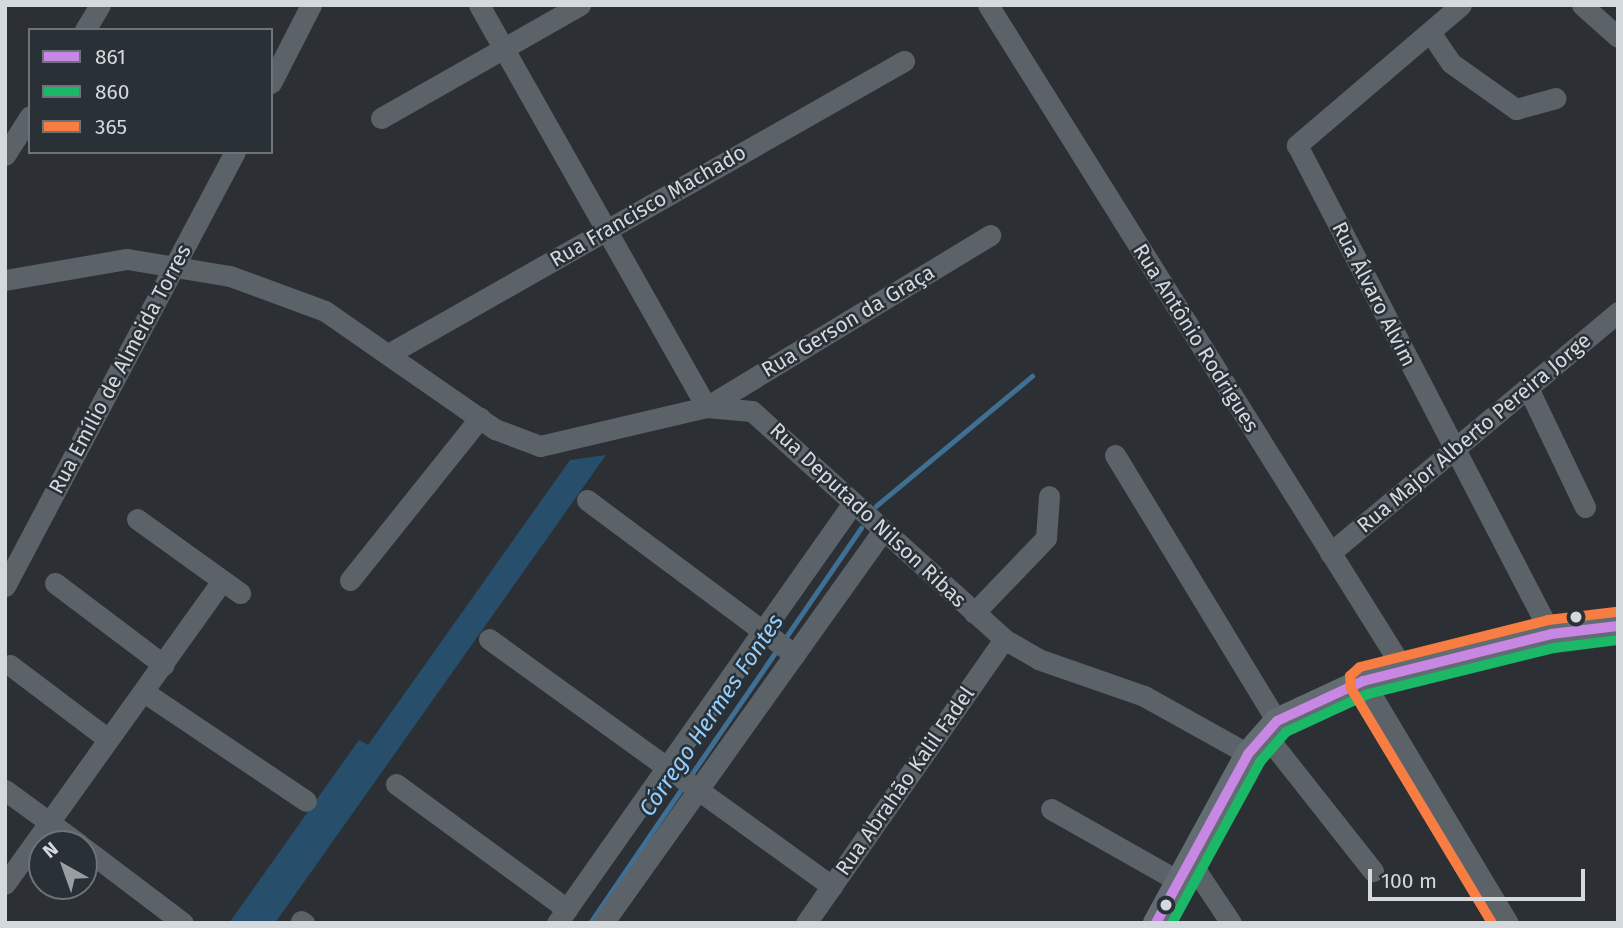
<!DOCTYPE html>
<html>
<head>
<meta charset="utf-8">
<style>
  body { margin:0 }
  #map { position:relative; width:1623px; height:928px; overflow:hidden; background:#2c3034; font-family:"Fira Sans",sans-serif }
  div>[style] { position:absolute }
  .green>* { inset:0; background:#274e6b }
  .stream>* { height:4.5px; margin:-2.25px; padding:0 2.25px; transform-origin:2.25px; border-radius:2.25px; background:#406f94 }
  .minor>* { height:21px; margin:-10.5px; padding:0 10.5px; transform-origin:10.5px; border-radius:10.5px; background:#5b6268 }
  .major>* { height:26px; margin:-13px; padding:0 13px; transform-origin:13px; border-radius:13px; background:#626c72 }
  .bus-1>* { height:10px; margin:-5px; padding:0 5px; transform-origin:5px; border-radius:5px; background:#c787e3 }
  .bus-2>* { height:10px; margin:-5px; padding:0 5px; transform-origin:5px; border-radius:5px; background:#1ab867 }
  .bus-3>* { height:10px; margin:-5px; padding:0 5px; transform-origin:5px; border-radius:5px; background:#f77d43 }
  .dots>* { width:19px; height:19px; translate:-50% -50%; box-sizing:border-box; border:4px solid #293137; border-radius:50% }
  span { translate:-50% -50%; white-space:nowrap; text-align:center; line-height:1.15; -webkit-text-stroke:5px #293137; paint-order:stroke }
  .street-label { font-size:21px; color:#d4d9dd }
  .water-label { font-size:23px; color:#93cefe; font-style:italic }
  .frame { position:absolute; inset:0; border:7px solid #d4d9dd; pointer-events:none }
  .legend { position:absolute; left:28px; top:28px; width:245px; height:126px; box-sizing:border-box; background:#293137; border:2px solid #6d7479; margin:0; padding:9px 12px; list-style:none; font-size:21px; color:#d4d9dd }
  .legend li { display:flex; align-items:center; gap:14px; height:35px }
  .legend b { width:35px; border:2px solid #6d7479 }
  .north { position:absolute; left:28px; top:830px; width:70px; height:70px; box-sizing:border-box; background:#293137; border:2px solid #6d7479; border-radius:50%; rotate:320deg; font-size:19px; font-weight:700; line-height:28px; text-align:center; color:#d4d9dd }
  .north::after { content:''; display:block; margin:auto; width:24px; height:32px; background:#999ea2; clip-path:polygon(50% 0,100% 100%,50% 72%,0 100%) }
  .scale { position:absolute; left:1368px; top:869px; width:217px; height:32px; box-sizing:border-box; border:4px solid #d4d9dd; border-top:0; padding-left:9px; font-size:21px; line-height:24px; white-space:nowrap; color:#d4d9dd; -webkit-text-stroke:5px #293137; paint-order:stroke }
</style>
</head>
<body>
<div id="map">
  <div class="green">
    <i style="clip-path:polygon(606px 455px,275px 923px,229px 923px,359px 740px,368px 745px,570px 460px)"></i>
  </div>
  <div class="stream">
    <i style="left:876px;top:506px;width:203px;rotate:-39.8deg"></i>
    <i style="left:784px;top:640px;width:136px;rotate:-55.5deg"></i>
    <i style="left:691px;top:775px;width:152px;rotate:-55.5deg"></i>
    <i style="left:590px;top:923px;width:167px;rotate:-55.7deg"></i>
  </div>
  <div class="minor">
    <i style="left:479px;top:5px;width:462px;rotate:60.5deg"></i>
    <i style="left:988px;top:5px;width:784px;rotate:57.97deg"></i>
    <i style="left:1461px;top:5px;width:216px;rotate:139.5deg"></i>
    <i style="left:1297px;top:145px;width:551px;rotate:62.55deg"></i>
    <i style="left:1582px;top:5px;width:48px;rotate:41.6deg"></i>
    <i style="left:85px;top:30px;width:29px;rotate:-59deg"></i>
    <i style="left:1430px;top:32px;width:37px;rotate:56deg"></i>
    <i style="left:1451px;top:63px;width:80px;rotate:35.3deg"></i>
    <i style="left:1516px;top:109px;width:41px;rotate:-15.4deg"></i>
    <i style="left:271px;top:83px;width:88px;rotate:-62.9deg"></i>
    <i style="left:381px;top:118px;width:229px;rotate:-29.6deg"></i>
    <i style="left:5px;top:155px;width:46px;rotate:-57.3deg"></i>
    <i style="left:5px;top:280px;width:124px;rotate:-9.8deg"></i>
    <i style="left:127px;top:259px;width:104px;rotate:9.4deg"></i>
    <i style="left:230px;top:276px;width:101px;rotate:20.2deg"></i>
    <i style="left:325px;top:311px;width:207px;rotate:34.8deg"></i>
    <i style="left:495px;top:429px;width:48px;rotate:20.7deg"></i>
    <i style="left:540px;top:446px;width:171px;rotate:-13.2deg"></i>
    <i style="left:706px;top:407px;width:46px;rotate:5deg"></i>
    <i style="left:752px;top:411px;width:340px;rotate:42.1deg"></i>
    <i style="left:1004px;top:639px;width:39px;rotate:30deg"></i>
    <i style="left:1038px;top:659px;width:112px;rotate:19.2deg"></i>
    <i style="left:1144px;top:696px;width:119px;rotate:29.1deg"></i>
    <i style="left:392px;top:352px;width:589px;rotate:-29.61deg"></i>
    <i style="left:1528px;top:388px;width:132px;rotate:64.4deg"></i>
    <i style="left:708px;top:406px;width:330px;rotate:-31.2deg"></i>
    <i style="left:1115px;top:455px;width:311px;rotate:58.7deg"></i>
    <i style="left:587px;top:500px;width:259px;rotate:36.7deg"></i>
    <i style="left:137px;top:519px;width:127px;rotate:35.7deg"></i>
    <i style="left:1330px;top:553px;width:376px;rotate:-39.9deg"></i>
    <i style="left:350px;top:580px;width:208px;rotate:-51.3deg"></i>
    <i style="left:55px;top:583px;width:136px;rotate:37deg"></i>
    <i style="left:5px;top:586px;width:491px;rotate:-62.1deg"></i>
    <i style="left:974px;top:613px;width:104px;rotate:-46.2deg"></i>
    <i style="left:1046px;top:538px;width:42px;rotate:-85.9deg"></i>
    <i style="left:489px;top:639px;width:423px;rotate:35.8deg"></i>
    <i style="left:10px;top:665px;width:123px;rotate:37.1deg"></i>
    <i style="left:1363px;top:681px;width:282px;rotate:59.1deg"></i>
    <i style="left:144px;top:692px;width:195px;rotate:33.9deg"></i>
    <i style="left:1264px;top:733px;width:176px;rotate:51.7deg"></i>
    <i style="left:396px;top:784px;width:212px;rotate:36.2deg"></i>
    <i style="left:5px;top:790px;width:92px;rotate:36.1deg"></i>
    <i style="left:1051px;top:809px;width:148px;rotate:29.5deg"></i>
    <i style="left:84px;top:848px;width:124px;rotate:37.1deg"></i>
    <i style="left:1191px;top:863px;width:72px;rotate:56.3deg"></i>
    <i style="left:5px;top:884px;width:373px;rotate:-54.4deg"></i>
    <i style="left:301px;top:921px;width:4px;rotate:34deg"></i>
    <i style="left:557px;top:923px;width:514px;rotate:-54.83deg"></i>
    <i style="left:603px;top:923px;width:482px;rotate:-54.5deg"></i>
    <i style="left:806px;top:923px;width:346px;rotate:-55.1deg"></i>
  </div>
  <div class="major">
    <i style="left:1156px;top:923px;width:192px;rotate:-61.4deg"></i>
    <i style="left:1248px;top:754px;width:44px;rotate:-48.7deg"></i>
    <i style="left:1277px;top:721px;width:95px;rotate:-24.9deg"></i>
    <i style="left:1363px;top:681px;width:194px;rotate:-14deg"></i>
    <i style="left:1551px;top:634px;width:67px;rotate:-6.8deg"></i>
  </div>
  <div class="bus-1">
    <i style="left:1156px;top:923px;width:192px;rotate:-61.4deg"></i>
    <i style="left:1248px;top:754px;width:44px;rotate:-48.7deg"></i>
    <i style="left:1277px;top:721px;width:95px;rotate:-24.9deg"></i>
    <i style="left:1363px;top:681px;width:194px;rotate:-14deg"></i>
    <i style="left:1551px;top:634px;width:67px;rotate:-6.8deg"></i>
  </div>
  <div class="bus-2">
    <i style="left:1172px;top:923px;width:183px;rotate:-61.3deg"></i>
    <i style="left:1260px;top:762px;width:40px;rotate:-49deg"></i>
    <i style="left:1286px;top:732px;width:90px;rotate:-24.9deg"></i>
    <i style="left:1368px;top:694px;width:192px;rotate:-13.9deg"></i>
    <i style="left:1554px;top:648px;width:64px;rotate:-7.1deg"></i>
  </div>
  <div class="bus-3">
    <i style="left:1492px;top:923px;width:274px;rotate:-121deg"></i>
    <i style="left:1351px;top:688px;width:12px;rotate:-95deg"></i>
    <i style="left:1350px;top:676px;width:13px;rotate:-42deg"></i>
    <i style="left:1360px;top:667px;width:194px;rotate:-14deg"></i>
    <i style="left:1548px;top:620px;width:68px;rotate:-6.7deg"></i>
  </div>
  <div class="dots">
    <i style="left:1576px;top:617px;background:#d4d9dd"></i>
    <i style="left:1166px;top:905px;background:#d4d9dd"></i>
  </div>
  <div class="street-label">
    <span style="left:648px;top:206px;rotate:-30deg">Rua Francisco Machado</span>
    <span style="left:1374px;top:294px;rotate:63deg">Rua Álvaro Alvim</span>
    <span style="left:848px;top:321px;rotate:-31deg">Rua Gerson da Graça</span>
    <span style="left:1196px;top:338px;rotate:58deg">Rua Antônio Rodrigues</span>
    <span style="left:120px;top:369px;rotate:-62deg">Rua Emílio de Almeida Torres</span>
    <span style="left:1474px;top:433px;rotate:-40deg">Rua Major Alberto Pereira Jorge</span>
    <span style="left:868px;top:515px;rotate:43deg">Rua Deputado Nilson Ribas</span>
    <span style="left:905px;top:781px;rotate:-55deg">Rua Abrahão Kalil Fadel</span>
  </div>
  <div class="water-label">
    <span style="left:711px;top:715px;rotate:-56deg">Córrego Hermes Fontes</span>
  </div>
  <div class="frame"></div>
  <ul class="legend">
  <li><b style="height:9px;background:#c787e3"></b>861</li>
  <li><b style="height:9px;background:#1ab867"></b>860</li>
  <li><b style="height:9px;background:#f77d43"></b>365</li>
  </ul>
  <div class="north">N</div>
  <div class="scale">100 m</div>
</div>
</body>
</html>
